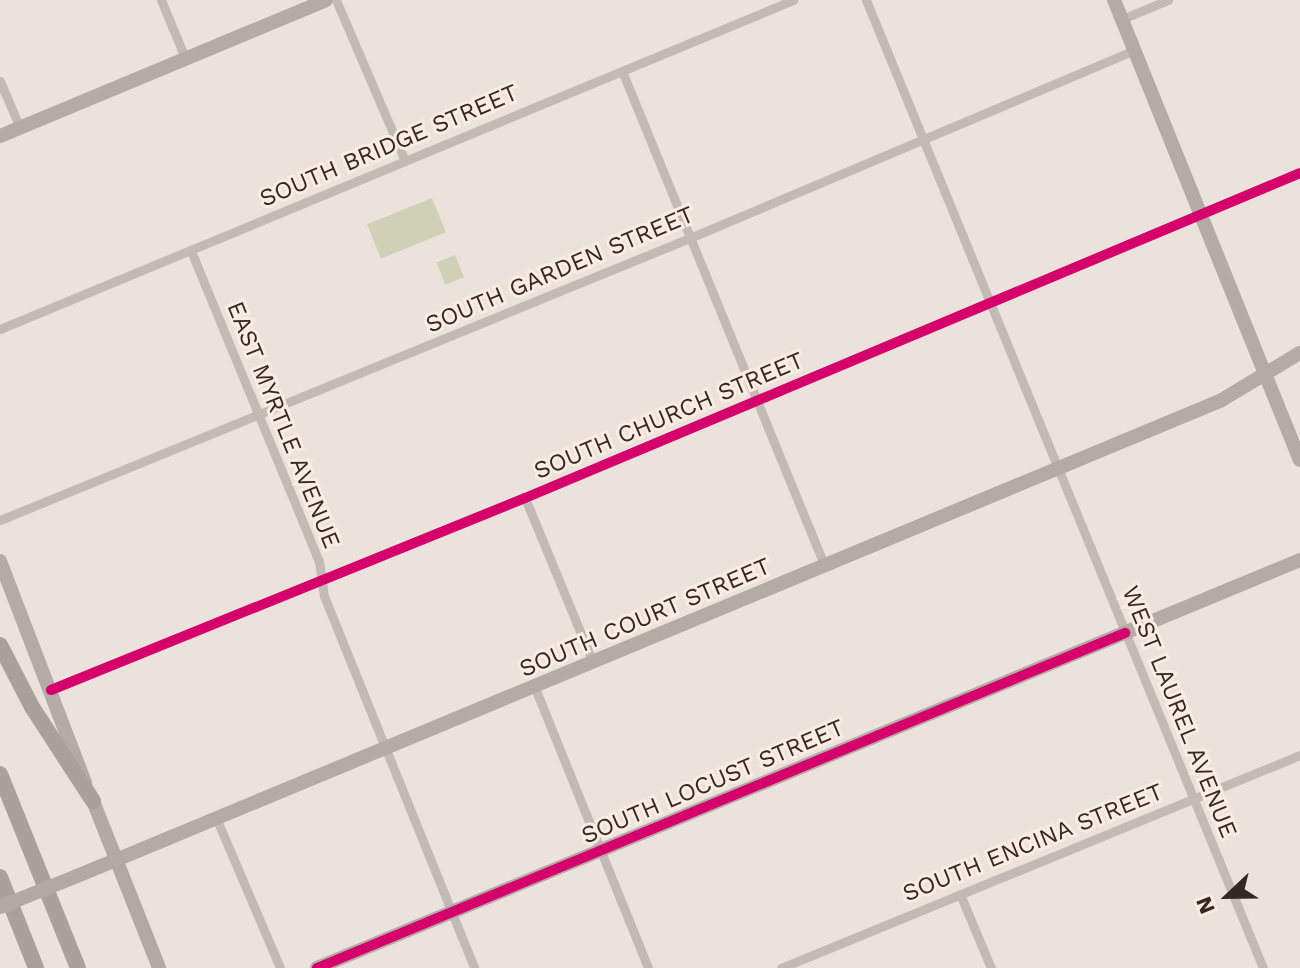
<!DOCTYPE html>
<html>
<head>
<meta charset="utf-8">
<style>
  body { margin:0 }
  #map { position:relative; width:1300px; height:968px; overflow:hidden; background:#ebe2dc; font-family:"Work Sans",sans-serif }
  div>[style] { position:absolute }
  .green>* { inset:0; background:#cfd0b6; transform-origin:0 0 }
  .street>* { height:9px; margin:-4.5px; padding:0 4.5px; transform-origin:4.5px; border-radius:4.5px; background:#c3bab6 }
  .secondary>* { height:14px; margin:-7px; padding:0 7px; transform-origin:7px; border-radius:7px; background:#b4aba6 }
  .primary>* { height:14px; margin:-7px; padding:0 7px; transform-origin:7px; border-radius:7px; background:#b2a9a5 }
  .highway>* { height:16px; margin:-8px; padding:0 8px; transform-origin:8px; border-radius:8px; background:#aaa19c }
  .primary-bridge>* { height:14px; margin:-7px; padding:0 7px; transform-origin:7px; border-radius:7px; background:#b2a9a5 }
  .cycleway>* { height:10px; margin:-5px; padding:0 5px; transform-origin:5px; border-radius:5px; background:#d6006c }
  span { translate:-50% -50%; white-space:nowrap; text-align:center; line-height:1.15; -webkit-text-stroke:6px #f9ece2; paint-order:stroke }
  .street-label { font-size:24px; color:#342825 }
  .north { position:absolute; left:1188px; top:856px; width:80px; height:80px; -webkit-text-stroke:6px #f9ece2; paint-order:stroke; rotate:248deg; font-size:22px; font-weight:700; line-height:32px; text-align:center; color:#342825 }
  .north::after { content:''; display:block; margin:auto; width:28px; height:36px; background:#342825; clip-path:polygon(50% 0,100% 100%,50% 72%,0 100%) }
</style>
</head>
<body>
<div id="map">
  <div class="green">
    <i style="left:432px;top:198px;width:37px;height:70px;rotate:68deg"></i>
    <i style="left:455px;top:255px;width:24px;height:20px;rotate:68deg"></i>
  </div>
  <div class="street">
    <i style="left:161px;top:0;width:65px;rotate:67.4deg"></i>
    <i style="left:336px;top:0;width:175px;rotate:66.8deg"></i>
    <i style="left:866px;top:0;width:1046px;rotate:67.7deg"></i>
    <i style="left:1122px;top:19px;width:50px;rotate:-22.4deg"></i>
    <i style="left:622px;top:71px;width:536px;rotate:67.74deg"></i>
    <i style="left:0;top:81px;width:51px;rotate:66.9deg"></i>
    <i style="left:191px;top:251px;width:335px;rotate:67.6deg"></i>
    <i style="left:319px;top:561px;width:35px;rotate:82deg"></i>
    <i style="left:324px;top:596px;width:401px;rotate:68deg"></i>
    <i style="left:0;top:329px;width:859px;rotate:-22.53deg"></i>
    <i style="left:525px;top:498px;width:178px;rotate:67.6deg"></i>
    <i style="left:0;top:520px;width:748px;rotate:-22.24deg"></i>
    <i style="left:692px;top:237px;width:480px;rotate:-22.9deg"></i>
    <i style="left:535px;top:688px;width:302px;rotate:68deg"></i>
    <i style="left:51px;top:690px;width:511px;rotate:-22.05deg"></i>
    <i style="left:525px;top:498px;width:840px;rotate:-22.75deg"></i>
    <i style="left:217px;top:820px;width:161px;rotate:66.9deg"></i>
    <i style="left:960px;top:894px;width:80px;rotate:67.3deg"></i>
    <i style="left:781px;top:968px;width:561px;rotate:-22.31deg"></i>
  </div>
  <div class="secondary">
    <i style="left:1114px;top:0;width:496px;rotate:68deg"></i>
    <i style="left:0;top:136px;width:353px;rotate:-22.6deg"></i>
    <i style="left:0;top:561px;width:237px;rotate:69deg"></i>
    <i style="left:116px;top:860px;width:1196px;rotate:-22.58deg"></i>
    <i style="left:1220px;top:401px;width:93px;rotate:-31deg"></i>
    <i style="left:317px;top:968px;width:1064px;rotate:-22.54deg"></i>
  </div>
  <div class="primary">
    <i style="left:93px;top:801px;width:180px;rotate:68.4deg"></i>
    <i style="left:77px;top:876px;width:42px;rotate:-22.3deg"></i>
  </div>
  <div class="highway">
    <i style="left:0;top:645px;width:70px;rotate:62.7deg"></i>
    <i style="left:32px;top:707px;width:112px;rotate:57deg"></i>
    <i style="left:0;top:774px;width:209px;rotate:68.1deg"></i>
    <i style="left:0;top:877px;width:98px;rotate:68.4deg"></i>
  </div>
  <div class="primary-bridge">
    <i style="left:0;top:907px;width:83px;rotate:-21.9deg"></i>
  </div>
  <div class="cycleway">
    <i style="left:51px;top:690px;width:511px;rotate:-22.05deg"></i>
    <i style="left:525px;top:498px;width:840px;rotate:-22.75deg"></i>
    <i style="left:317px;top:968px;width:875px;rotate:-22.52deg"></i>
  </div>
  <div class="street-label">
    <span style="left:389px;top:146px;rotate:-23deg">SOUTH BRIDGE STREET</span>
    <span style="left:560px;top:270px;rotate:-23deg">SOUTH GARDEN STREET</span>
    <span style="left:669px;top:416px;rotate:-23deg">SOUTH CHURCH STREET</span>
    <span style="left:283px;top:425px;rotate:68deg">EAST MYRTLE AVENUE</span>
    <span style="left:645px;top:618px;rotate:-23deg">SOUTH COURT STREET</span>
    <span style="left:1179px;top:712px;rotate:68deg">WEST LAUREL AVENUE</span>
    <span style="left:713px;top:782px;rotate:-23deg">SOUTH LOCUST STREET</span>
    <span style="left:1033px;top:843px;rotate:-22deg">SOUTH ENCINA STREET</span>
  </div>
  <div class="north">N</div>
</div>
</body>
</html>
